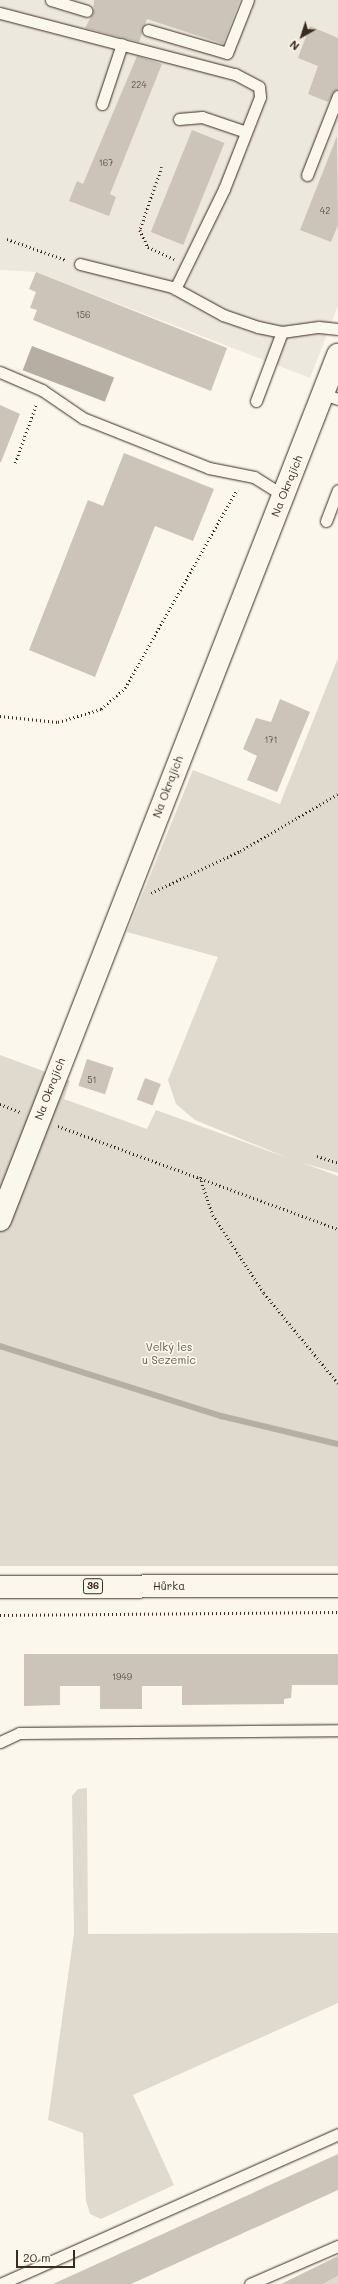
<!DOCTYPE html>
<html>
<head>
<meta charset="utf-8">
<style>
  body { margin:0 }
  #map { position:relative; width:338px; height:2284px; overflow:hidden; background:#fbf7ec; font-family:Mali,sans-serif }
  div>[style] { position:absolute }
  .built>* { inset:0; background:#ede8dd }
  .green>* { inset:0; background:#dfd9ce }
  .water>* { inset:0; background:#b6aea2; transform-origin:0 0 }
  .stream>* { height:6px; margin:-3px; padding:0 3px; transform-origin:3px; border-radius:3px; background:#b6aea2 }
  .building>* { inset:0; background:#ccc4b9; transform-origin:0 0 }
  .path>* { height:2.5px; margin-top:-1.25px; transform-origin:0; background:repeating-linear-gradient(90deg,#3b2a1e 0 1px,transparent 0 4px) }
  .roads { filter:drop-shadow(0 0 1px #3b2a1e) drop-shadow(0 0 1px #3b2a1e) }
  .service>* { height:11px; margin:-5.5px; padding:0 5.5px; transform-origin:5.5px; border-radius:5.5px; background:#fbf7ec }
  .tertiary>* { height:22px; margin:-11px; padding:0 11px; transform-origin:11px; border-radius:11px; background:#fbf7ec }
  .primary>* { height:22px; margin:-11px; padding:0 11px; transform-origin:11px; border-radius:11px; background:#fbf7ec }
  span { translate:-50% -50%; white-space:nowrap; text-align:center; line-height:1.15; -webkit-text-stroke:3.5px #fbf7ec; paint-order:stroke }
  .number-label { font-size:9px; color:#5f5045 }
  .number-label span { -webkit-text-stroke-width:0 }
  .shield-label span { padding:1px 3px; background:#fbf7ec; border:1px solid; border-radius:3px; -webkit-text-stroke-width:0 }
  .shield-label { font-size:10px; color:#3b2a1e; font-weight:700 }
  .street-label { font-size:11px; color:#3b2a1e }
  .park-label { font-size:11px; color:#64564a }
  .north { position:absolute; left:282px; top:16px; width:40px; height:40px; -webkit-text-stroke:3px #fbf7ec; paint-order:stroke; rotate:219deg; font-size:11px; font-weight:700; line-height:16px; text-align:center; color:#3b2a1e }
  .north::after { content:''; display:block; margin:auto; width:14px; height:18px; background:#3b2a1e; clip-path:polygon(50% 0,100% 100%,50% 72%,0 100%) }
  .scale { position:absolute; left:16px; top:2250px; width:59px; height:18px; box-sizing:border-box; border:2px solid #3b2a1e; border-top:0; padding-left:5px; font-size:12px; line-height:14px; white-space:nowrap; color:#3b2a1e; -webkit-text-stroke:3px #fbf7ec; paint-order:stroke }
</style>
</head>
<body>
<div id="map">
  <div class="built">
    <i style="clip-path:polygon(0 0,338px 0,338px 306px,310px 378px,36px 272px,0 270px)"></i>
  </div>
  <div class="green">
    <i style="clip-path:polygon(338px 658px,338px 1173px,303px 1163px,338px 1176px,338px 1566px,0 1566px,0 1055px,70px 1081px,64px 1099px,147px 1129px,156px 1110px,288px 1158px,195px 1120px,176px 1104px,168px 1080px,218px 957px,127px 932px,193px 770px,280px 804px)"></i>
    <i style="clip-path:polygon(87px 1788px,88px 1934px,338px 1933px,338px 2003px,133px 2095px,174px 2185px,101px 2219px,90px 2214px,86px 2201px,83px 2133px,48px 2120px,74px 1933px,72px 1796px,78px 1789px)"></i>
    <i style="clip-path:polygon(338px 2276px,338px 2284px,321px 2284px)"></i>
  </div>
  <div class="water">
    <i style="left:32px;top:346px;width:88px;height:26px;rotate:21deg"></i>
  </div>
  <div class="stream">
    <i style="left:0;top:1346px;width:232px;rotate:17.6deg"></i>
    <i style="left:221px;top:1416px;width:120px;rotate:13.5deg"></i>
  </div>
  <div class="building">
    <i style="clip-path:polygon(94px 0,240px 0,223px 44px,147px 19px,139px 42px,85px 28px,93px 13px)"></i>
    <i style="clip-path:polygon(310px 26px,338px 38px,338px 89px,328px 102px,308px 94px,318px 66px,298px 58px)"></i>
    <i style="clip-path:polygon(137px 56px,162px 64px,110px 194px,116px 197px,109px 216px,69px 201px,77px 181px,83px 184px)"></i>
    <i style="left:192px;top:130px;width:35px;height:110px;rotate:22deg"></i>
    <i style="clip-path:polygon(337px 136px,338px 225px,331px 242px,300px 230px)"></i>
    <i style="clip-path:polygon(36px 272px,227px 348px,211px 391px,33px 320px,37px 310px,30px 308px,36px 292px,29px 289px)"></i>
    <i style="clip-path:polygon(0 405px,20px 414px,1px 462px,0 462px)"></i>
    <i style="clip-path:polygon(124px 453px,214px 489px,193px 541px,155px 526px,95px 677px,29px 650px,88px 500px,103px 506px)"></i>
    <i style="clip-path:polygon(280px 699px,310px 712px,277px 792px,247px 780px,257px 756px,243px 749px,256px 718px,271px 722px)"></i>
    <i style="left:87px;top:1059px;width:28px;height:28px;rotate:18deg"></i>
    <i style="left:145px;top:1078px;width:17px;height:23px;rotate:21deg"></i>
    <i style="clip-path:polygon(24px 1654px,338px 1654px,338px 1685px,292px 1685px,291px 1698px,284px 1699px,284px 1704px,182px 1705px,182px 1686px,142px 1686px,142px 1709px,100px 1709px,100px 1686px,60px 1686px,60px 1705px,24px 1706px)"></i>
    <i style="clip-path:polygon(338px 2154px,338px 2190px,131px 2284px,53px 2284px)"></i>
    <i style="clip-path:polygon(338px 2256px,338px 2276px,322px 2284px,281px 2284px)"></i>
  </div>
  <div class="path">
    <i style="left:162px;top:167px;width:67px;rotate:109.2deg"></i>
    <i style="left:140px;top:230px;width:19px;rotate:65deg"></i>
    <i style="left:148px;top:247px;width:29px;rotate:25deg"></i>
    <i style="left:7px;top:239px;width:63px;rotate:19.6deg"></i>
    <i style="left:15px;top:463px;width:62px;rotate:-70.1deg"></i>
    <i style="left:0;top:716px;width:58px;rotate:5.9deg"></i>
    <i style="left:58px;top:722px;width:45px;rotate:-16.8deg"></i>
    <i style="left:101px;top:709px;width:32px;rotate:-41deg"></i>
    <i style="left:125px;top:688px;width:228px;rotate:-60.6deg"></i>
    <i style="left:151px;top:893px;width:98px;rotate:-25.3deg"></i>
    <i style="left:240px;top:851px;width:113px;rotate:-30.2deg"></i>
    <i style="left:0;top:1104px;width:22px;rotate:22deg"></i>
    <i style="left:58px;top:1126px;width:298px;rotate:20.2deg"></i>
    <i style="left:317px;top:1156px;width:22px;rotate:18deg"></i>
    <i style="left:200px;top:1177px;width:40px;rotate:71.1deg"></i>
    <i style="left:213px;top:1215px;width:93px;rotate:56.8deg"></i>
    <i style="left:264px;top:1293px;width:117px;rotate:50.6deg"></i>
    <i style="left:0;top:1615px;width:338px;rotate:-0.5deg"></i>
  </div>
  <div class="roads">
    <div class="service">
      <i style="left:51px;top:0;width:37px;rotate:17deg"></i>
      <i style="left:0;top:13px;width:243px;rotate:14.6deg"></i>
      <i style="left:235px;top:74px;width:27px;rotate:28deg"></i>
      <i style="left:259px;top:87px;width:10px;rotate:84deg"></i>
      <i style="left:260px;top:97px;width:99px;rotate:111.4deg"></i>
      <i style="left:224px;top:189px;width:111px;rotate:116.1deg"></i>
      <i style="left:148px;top:30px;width:82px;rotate:16.2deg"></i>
      <i style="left:227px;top:53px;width:57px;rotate:-68.4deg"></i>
      <i style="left:102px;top:104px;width:63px;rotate:-71.6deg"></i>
      <i style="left:179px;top:119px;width:23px;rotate:-5deg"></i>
      <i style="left:202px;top:117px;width:46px;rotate:18.8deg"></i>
      <i style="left:307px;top:175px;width:85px;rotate:-68.6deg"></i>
      <i style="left:80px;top:264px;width:95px;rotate:14deg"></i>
      <i style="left:172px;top:287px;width:58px;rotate:28.8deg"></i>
      <i style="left:223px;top:315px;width:37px;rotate:19deg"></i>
      <i style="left:258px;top:327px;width:25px;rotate:12deg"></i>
      <i style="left:282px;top:332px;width:37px;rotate:-8deg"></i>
      <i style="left:319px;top:327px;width:19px;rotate:6deg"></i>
      <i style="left:0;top:372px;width:46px;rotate:23.2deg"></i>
      <i style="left:42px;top:390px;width:50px;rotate:34.3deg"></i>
      <i style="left:83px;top:418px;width:136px;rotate:21.6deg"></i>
      <i style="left:209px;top:468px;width:46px;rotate:11.3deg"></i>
      <i style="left:254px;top:477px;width:34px;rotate:32deg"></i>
      <i style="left:323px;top:394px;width:16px;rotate:18deg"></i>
      <i style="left:256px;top:401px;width:74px;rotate:-69.4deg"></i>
      <i style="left:326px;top:521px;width:33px;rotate:-69deg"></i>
      <i style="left:0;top:1742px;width:21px;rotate:-25deg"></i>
      <i style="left:19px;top:1733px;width:319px;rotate:-0.5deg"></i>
      <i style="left:0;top:2284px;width:370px;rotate:-23.9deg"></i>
      <i style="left:250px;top:2284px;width:96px;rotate:-23.4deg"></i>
    </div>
    <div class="tertiary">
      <i style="left:0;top:1220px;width:929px;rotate:-68.66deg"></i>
    </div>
    <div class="primary">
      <i style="left:0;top:1587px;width:338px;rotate:-0.2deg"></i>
    </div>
  </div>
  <div class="number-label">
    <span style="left:139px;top:85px">224</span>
    <span style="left:106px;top:163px">167</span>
    <span style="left:325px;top:211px">42</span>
    <span style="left:83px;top:315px">156</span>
    <span style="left:271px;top:740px">171</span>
    <span style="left:92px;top:1080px">51</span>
    <span style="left:122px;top:1677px">1949</span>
  </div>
  <div class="shield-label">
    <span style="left:93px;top:1586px">36</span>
  </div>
  <div class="street-label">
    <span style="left:287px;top:486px;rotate:-68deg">Na Okrajích</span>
    <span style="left:168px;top:787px;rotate:-69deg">Na Okrajích</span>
    <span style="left:50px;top:1089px;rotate:-69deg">Na Okrajích</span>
    <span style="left:169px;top:1586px">Hůrka</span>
  </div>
  <div class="park-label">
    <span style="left:169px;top:1354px">Velký les<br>u Sezemic</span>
  </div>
  <div class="north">N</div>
  <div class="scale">20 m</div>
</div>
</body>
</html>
